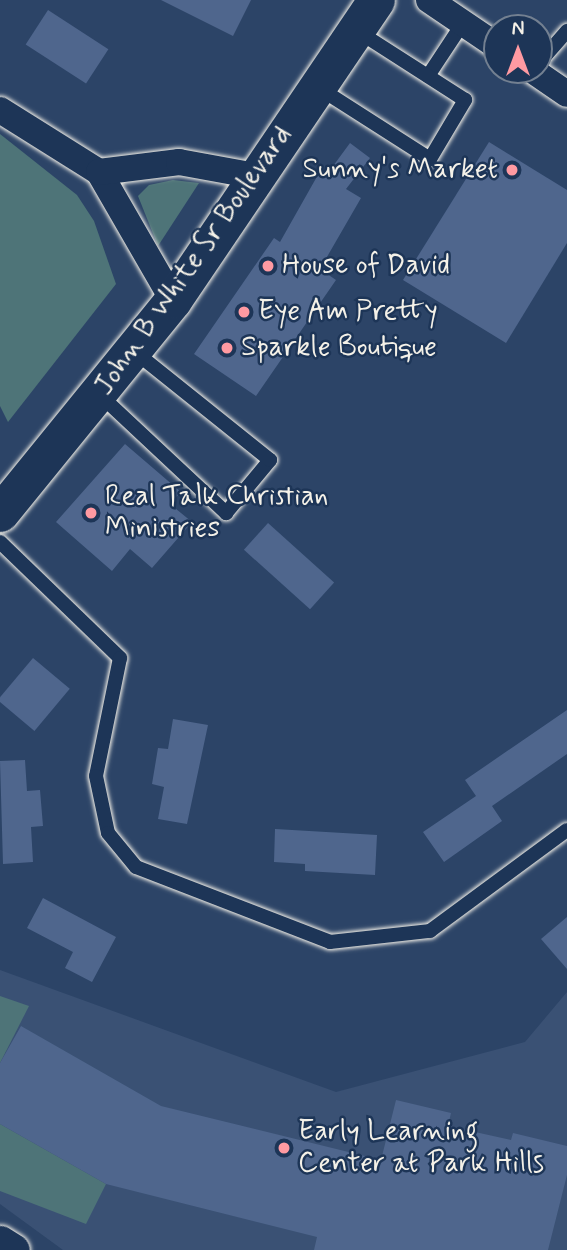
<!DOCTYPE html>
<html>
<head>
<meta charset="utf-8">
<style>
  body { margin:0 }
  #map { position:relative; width:567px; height:1250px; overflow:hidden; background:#2c4467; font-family:Mynerve,sans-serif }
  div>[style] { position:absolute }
  .built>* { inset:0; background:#3a5174 }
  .green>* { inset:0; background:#4e7478 }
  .building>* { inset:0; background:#4f668d; transform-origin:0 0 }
  .roads { filter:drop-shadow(0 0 2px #f4f1e8) drop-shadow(0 0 2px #f4f1e8) }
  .service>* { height:14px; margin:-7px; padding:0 7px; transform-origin:7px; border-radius:7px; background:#1d3557 }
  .minor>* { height:26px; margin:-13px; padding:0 13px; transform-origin:13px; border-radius:13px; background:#1d3557 }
  .tertiary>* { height:33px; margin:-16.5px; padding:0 16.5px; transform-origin:16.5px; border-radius:16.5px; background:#1d3557 }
  .secondary>* { height:37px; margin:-18.5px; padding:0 18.5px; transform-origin:18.5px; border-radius:18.5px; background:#1d3557 }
  .dots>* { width:19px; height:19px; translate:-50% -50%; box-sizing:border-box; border:4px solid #1d3557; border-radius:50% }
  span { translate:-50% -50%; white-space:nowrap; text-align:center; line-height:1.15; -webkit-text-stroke:5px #1d3557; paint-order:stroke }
  .poi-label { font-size:28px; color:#f4f1e8 }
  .right { translate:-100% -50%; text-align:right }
  .left { translate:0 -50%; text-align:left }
  .street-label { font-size:28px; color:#f4f1e8 }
  .north { position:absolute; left:483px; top:14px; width:70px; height:70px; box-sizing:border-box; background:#1d3557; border:2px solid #738091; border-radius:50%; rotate:0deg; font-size:19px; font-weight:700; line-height:28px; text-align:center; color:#f4f1e8 }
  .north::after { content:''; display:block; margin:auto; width:24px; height:32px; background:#ff9aa2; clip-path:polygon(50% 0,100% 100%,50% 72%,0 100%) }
</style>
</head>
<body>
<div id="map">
  <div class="built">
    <i style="clip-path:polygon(0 970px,336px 1092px,525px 1042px,567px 992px,567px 1250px,63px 1250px,0 1204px)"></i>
  </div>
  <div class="green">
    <i style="clip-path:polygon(0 134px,77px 195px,94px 221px,116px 284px,8px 422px,0 406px)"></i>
    <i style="clip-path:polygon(173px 180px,199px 183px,158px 246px,138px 196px,149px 185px)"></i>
    <i style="clip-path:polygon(0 996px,29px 1006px,0 1063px)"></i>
    <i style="clip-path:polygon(0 1124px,106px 1184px,86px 1224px,0 1191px)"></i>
  </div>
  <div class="building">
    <i style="clip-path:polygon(161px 0,251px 0,233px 36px)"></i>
    <i style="left:48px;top:10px;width:72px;height:41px;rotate:33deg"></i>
    <i style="clip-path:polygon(489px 142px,567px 190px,567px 243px,506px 343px,403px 280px)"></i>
    <i style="clip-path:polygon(350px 143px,370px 158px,346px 189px,361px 198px,320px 269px,336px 280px,256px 396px,194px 354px,274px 238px,280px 242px,319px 173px,325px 177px)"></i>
    <i style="clip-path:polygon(125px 444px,181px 492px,170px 504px,192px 522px,152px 568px,130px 549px,112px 571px,56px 522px)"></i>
    <i style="left:268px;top:523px;width:89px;height:36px;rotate:42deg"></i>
    <i style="left:33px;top:658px;width:48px;height:55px;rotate:40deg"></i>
    <i style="clip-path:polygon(567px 710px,567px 754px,492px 806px,502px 821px,444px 862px,423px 832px,476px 796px,465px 780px)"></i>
    <i style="clip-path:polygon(173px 719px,208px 725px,187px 824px,158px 819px,164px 787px,152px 784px,158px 748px,168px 749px)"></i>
    <i style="clip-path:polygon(25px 760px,27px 791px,40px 790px,43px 826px,31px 827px,33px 862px,3px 864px,0 761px)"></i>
    <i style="clip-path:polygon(275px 829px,377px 835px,375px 875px,305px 871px,305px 864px,274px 862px)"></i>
    <i style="clip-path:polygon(43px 898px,116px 937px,92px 982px,65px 968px,73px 952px,27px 928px)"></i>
    <i style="clip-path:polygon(567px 917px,567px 969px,541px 939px)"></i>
    <i style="clip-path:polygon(21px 1026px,161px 1106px,381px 1160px,396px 1100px,451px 1113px,448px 1126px,511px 1140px,513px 1133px,567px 1146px,567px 1175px,548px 1250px,314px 1250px,317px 1237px,106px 1184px,0 1124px,0 1063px)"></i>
  </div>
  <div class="roads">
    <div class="service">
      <i style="left:539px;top:63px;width:43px;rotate:-48.8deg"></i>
      <i style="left:428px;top:76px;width:64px;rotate:-56.6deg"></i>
      <i style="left:319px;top:88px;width:132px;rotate:32.6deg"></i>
      <i style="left:430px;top:159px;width:69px;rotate:-59.3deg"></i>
      <i style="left:465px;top:100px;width:130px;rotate:-147.3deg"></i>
      <i style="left:100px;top:395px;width:173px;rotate:43.1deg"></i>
      <i style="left:226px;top:513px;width:69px;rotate:-50.3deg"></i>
      <i style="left:270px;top:460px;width:174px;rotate:-141.3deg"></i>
      <i style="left:0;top:542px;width:167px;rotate:44deg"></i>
      <i style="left:120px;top:658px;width:120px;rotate:101.5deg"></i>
      <i style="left:96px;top:776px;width:58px;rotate:78.1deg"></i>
      <i style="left:108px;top:833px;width:44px;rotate:50.5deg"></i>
      <i style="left:136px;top:867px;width:208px;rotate:21.1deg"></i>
      <i style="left:330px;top:942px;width:101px;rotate:-6.3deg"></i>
      <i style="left:430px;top:931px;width:170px;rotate:-36.4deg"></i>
    </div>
    <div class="minor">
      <i style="left:429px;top:0;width:82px;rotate:34.1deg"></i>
      <i style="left:532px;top:70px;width:42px;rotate:34.4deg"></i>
      <i style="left:0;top:110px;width:117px;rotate:32.1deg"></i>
      <i style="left:99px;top:172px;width:148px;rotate:60deg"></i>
      <i style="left:99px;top:172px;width:81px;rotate:-7.1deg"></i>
      <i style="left:179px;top:162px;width:78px;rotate:10.3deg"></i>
    </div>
    <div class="tertiary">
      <i style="left:0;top:1242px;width:15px;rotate:32deg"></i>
    </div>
    <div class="secondary">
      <i style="left:0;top:513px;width:274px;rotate:-50.9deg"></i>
      <i style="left:173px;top:300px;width:362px;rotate:-55.9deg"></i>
    </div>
  </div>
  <div class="dots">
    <i style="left:512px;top:170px;background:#ff9aa2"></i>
    <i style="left:268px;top:266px;background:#ff9aa2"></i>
    <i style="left:244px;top:312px;background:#ff9aa2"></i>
    <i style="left:227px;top:348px;background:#ff9aa2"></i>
    <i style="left:91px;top:513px;background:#ff9aa2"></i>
    <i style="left:284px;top:1148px;background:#ff9aa2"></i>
  </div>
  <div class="poi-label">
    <span class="right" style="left:498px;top:170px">Sunny's Market</span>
    <span class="left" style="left:282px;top:266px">House of David</span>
    <span class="left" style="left:258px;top:312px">Eye Am Pretty</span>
    <span class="left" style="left:241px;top:348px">Sparkle Boutique</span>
    <span class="left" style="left:105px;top:513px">Real Talk Christian<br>Ministries</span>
    <span class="left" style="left:298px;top:1148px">Early Learning<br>Center at Park Hills</span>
  </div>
  <div class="street-label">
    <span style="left:194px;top:261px;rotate:-55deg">John B White Sr Boulevard</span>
  </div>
  <div class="north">N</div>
</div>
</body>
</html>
